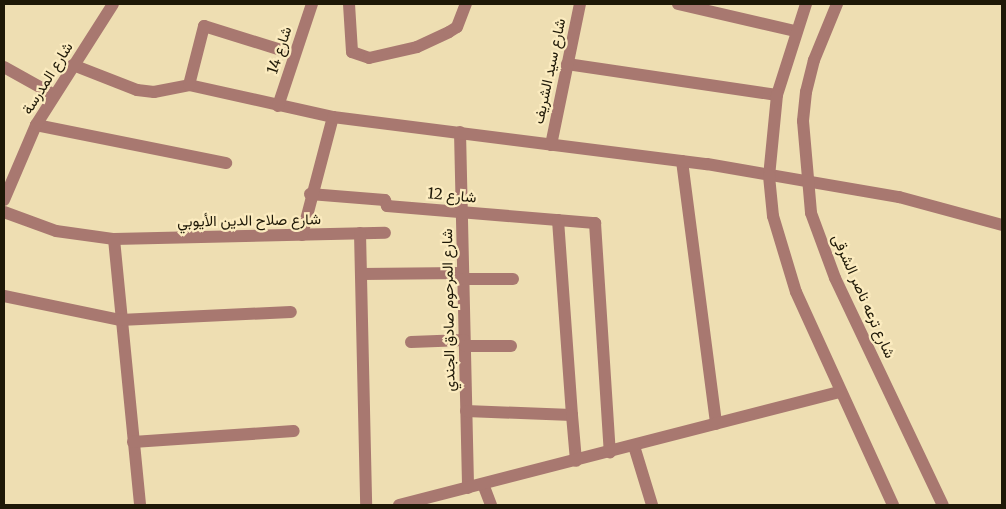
<!DOCTYPE html>
<html>
<head>
<meta charset="utf-8">
<style>
  body { margin:0 }
  #map { position:relative; width:1006px; height:509px; overflow:hidden; background:#eedeb2; font-family:Merriweather,Vazirmatn,serif }
  div>[style] { position:absolute }
  .minor>* { height:12px; margin:-6px; padding:0 6px; transform-origin:6px; border-radius:6px; background:#a87870 }
  .tertiary>* { height:12px; margin:-6px; padding:0 6px; transform-origin:6px; border-radius:6px; background:#a87870 }
  span { translate:-50% -50%; white-space:nowrap; text-align:center; line-height:1.15; -webkit-text-stroke:4.5px #fbebbf; paint-order:stroke }
  .street-label { font-size:15px; color:#1e1807 }
  .frame { position:absolute; inset:0; border:5px solid #1e1807; pointer-events:none }
</style>
</head>
<body>
<div id="map">
  <div class="minor">
    <i style="left:349px;top:4px;width:48px;rotate:86.4deg"></i>
    <i style="left:352px;top:52px;width:18px;rotate:19deg"></i>
    <i style="left:369px;top:58px;width:49px;rotate:-12.9deg"></i>
    <i style="left:417px;top:47px;width:35px;rotate:-25deg"></i>
    <i style="left:449px;top:32px;width:9px;rotate:-32deg"></i>
    <i style="left:457px;top:27px;width:25px;rotate:-69deg"></i>
    <i style="left:678px;top:4px;width:120px;rotate:13deg"></i>
    <i style="left:567px;top:64px;width:212px;rotate:8.4deg"></i>
    <i style="left:73px;top:65px;width:69px;rotate:21.3deg"></i>
    <i style="left:137px;top:90px;width:17px;rotate:7deg"></i>
    <i style="left:154px;top:92px;width:36px;rotate:-11deg"></i>
    <i style="left:189px;top:85px;width:148px;rotate:12.5deg"></i>
    <i style="left:4px;top:67px;width:57px;rotate:29.2deg"></i>
    <i style="left:189px;top:85px;width:61px;rotate:-75.7deg"></i>
    <i style="left:204px;top:26px;width:94px;rotate:17.3deg"></i>
    <i style="left:278px;top:106px;width:108px;rotate:-71.6deg"></i>
    <i style="left:36px;top:125px;width:194px;rotate:11.3deg"></i>
    <i style="left:460px;top:132px;width:356px;rotate:88.7deg"></i>
    <i style="left:551px;top:145px;width:144px;rotate:-78.4deg"></i>
    <i style="left:682px;top:161px;width:265px;rotate:82.6deg"></i>
    <i style="left:310px;top:194px;width:75px;rotate:4.6deg"></i>
    <i style="left:385px;top:200px;width:6px;rotate:72deg"></i>
    <i style="left:387px;top:206px;width:209px;rotate:4.7deg"></i>
    <i style="left:595px;top:223px;width:230px;rotate:86.3deg"></i>
    <i style="left:4px;top:200px;width:82px;rotate:-66.9deg"></i>
    <i style="left:36px;top:125px;width:143px;rotate:-57.5deg"></i>
    <i style="left:4px;top:212px;width:55px;rotate:20.1deg"></i>
    <i style="left:56px;top:231px;width:59px;rotate:7.9deg"></i>
    <i style="left:114px;top:239px;width:271px;rotate:-1.3deg"></i>
    <i style="left:558px;top:220px;width:196px;rotate:85.9deg"></i>
    <i style="left:360px;top:233px;width:272px;rotate:88.7deg"></i>
    <i style="left:302px;top:235px;width:122px;rotate:-75.3deg"></i>
    <i style="left:333px;top:117px;width:377px;rotate:7.2deg"></i>
    <i style="left:707px;top:164px;width:195px;rotate:9.8deg"></i>
    <i style="left:899px;top:197px;width:107px;rotate:15.2deg"></i>
    <i style="left:114px;top:239px;width:267px;rotate:84.4deg"></i>
    <i style="left:361px;top:274px;width:102px;rotate:-0.6deg"></i>
    <i style="left:463px;top:279px;width:50px"></i>
    <i style="left:4px;top:296px;width:118px;rotate:11.7deg"></i>
    <i style="left:120px;top:320px;width:171px;rotate:-2.7deg"></i>
    <i style="left:411px;top:342px;width:53px;rotate:-2.2deg"></i>
    <i style="left:465px;top:346px;width:46px"></i>
    <i style="left:466px;top:411px;width:106px;rotate:2.2deg"></i>
    <i style="left:572px;top:415px;width:46px;rotate:85deg"></i>
    <i style="left:133px;top:442px;width:161px;rotate:-3.9deg"></i>
    <i style="left:634px;top:446px;width:62px;rotate:73deg"></i>
    <i style="left:483px;top:484px;width:22px;rotate:69deg"></i>
    <i style="left:399px;top:505px;width:453px;rotate:-14.4deg"></i>
  </div>
  <div class="tertiary">
    <i style="left:806px;top:4px;width:96px;rotate:107.7deg"></i>
    <i style="left:777px;top:95px;width:81px;rotate:95.6deg"></i>
    <i style="left:769px;top:176px;width:40px;rotate:84.3deg"></i>
    <i style="left:773px;top:216px;width:79px;rotate:73.2deg"></i>
    <i style="left:796px;top:292px;width:234px;rotate:65.5deg"></i>
    <i style="left:837px;top:4px;width:61px;rotate:112.3deg"></i>
    <i style="left:814px;top:60px;width:33px;rotate:104deg"></i>
    <i style="left:806px;top:92px;width:29px;rotate:96deg"></i>
    <i style="left:803px;top:121px;width:92px;rotate:85deg"></i>
    <i style="left:811px;top:213px;width:69px;rotate:69.7deg"></i>
    <i style="left:835px;top:278px;width:251px;rotate:64.6deg"></i>
  </div>
  <div class="street-label">
    <span style="left:279px;top:50px;rotate:-72deg">شارع 14</span>
    <span style="left:549px;top:71px;rotate:-78deg">شارع سيد الشريف</span>
    <span style="left:47px;top:78px;rotate:-58deg">شارع المدرسة</span>
    <span style="left:452px;top:195px;rotate:5deg">شارع 12</span>
    <span style="left:249px;top:220px;rotate:-1deg">شارع صلاح الدين الأيوبي</span>
    <span style="left:864px;top:296px;rotate:66deg">شارع ترعه ناصر الشرقى</span>
    <span style="left:448px;top:310px;rotate:-91deg">شارع المرحوم صادق الجندي</span>
  </div>
  <div class="frame"></div>
</div>
</body>
</html>
